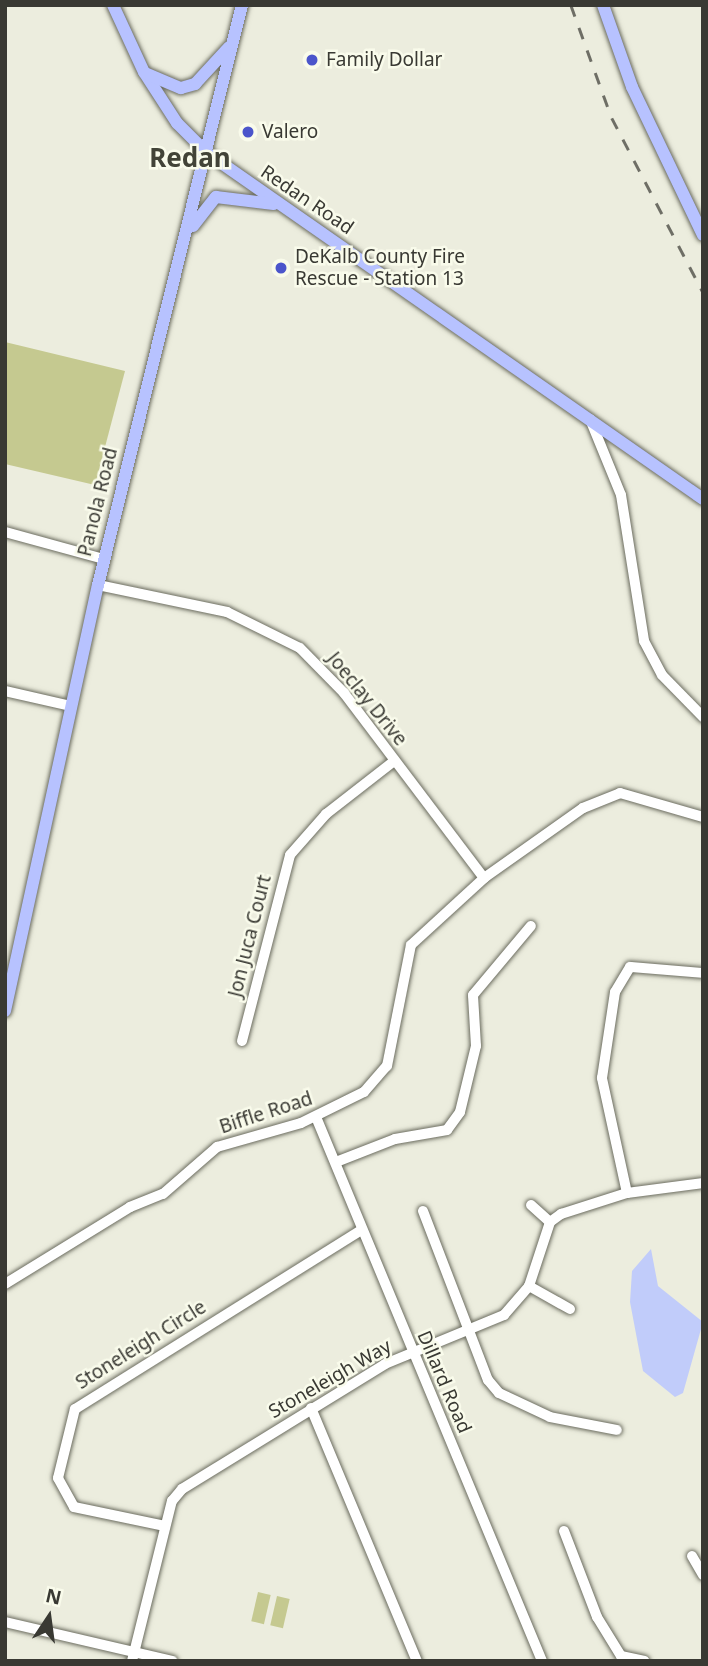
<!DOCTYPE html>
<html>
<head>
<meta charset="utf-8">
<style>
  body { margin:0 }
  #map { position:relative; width:708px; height:1666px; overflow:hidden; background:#ecedde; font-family:"Noto Sans",sans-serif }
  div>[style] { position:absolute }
  .green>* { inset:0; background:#c5c990; transform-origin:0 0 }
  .water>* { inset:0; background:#c1ccfa }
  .roads { filter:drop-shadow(0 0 2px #6b6c5f) drop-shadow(0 0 2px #6b6c5f) }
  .minor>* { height:10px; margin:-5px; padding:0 5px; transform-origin:5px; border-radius:5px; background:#fff }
  .major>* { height:12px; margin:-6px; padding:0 6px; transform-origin:6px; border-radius:6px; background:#b7c2ff }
  .rail>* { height:2.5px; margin-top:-1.25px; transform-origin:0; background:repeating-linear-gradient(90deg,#6e6e65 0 12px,transparent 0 24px) }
  .dots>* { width:19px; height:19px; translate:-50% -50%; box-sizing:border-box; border:4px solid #f9fbeb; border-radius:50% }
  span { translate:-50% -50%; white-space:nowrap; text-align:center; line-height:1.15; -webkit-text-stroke:5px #f9fbeb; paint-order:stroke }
  .poi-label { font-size:19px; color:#393933 }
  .left { translate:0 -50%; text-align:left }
  .street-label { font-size:19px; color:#393933 }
  .district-label { font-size:26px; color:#424337; font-weight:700 }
  .frame { position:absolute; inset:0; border:7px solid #393933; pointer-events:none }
  .north { position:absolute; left:14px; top:1582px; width:70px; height:70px; -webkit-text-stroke:5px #f9fbeb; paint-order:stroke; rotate:13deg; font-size:19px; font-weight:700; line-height:28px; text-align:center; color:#393933 }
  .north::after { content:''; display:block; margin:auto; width:24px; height:32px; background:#393933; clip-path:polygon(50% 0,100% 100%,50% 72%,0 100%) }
</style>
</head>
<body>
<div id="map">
  <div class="green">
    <i style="clip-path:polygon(5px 342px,125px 371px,95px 485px,5px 464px)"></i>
    <i style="left:258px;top:1592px;width:13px;height:30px;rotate:13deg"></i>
    <i style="left:277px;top:1596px;width:13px;height:30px;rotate:13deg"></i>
  </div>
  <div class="water">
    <i style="clip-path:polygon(651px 1249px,658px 1286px,703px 1322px,683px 1393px,675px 1397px,643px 1371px,630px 1302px,632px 1271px)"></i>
  </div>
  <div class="roads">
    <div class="minor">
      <i style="left:590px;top:419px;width:82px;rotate:67.8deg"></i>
      <i style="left:621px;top:495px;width:148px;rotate:81deg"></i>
      <i style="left:644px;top:641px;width:38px;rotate:62deg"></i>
      <i style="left:662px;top:675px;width:59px;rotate:45.7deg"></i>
      <i style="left:5px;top:532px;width:103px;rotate:15.3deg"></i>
      <i style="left:98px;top:585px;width:132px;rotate:11.8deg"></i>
      <i style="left:227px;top:612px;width:81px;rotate:26.3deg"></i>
      <i style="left:300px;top:648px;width:63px;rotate:45.6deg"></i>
      <i style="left:344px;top:693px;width:232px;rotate:52.9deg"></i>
      <i style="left:5px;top:691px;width:68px;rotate:12.8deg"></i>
      <i style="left:242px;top:1041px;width:192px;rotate:-75.5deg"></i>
      <i style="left:290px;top:855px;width:55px;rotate:-48.7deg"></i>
      <i style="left:326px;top:814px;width:86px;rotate:-37.9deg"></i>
      <i style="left:316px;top:1117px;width:589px;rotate:67.44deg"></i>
      <i style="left:336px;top:1162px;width:63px;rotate:-21.3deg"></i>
      <i style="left:395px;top:1139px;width:53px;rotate:-9.8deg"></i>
      <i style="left:447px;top:1130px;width:22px;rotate:-54deg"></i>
      <i style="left:460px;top:1112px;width:68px;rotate:-76.4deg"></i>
      <i style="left:476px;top:1046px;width:51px;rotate:-93.4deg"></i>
      <i style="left:473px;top:995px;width:90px;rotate:-50deg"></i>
      <i style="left:627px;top:1193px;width:118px;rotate:-102.3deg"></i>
      <i style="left:602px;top:1078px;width:87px;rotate:-81.4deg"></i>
      <i style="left:615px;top:992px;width:29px;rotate:-59deg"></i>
      <i style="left:630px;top:967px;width:73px;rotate:4.7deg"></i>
      <i style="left:531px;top:1205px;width:25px;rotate:42deg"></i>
      <i style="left:423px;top:1211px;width:181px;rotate:69deg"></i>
      <i style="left:488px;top:1380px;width:17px;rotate:50deg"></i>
      <i style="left:499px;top:1393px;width:56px;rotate:25.2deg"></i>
      <i style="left:550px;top:1417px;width:68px;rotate:11deg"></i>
      <i style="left:5px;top:1284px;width:147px;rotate:-31.6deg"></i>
      <i style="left:130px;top:1207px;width:35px;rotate:-22deg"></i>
      <i style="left:163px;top:1194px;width:72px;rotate:-41deg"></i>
      <i style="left:217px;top:1147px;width:87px;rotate:-15.9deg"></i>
      <i style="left:301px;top:1123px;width:70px;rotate:-26.2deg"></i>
      <i style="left:364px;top:1092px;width:35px;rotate:-49deg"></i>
      <i style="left:387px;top:1066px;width:123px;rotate:-78.8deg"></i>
      <i style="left:411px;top:945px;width:99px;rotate:-42.5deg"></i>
      <i style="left:484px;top:878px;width:121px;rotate:-35.3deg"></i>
      <i style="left:583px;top:808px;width:40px;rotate:-22deg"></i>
      <i style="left:620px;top:793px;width:86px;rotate:16.1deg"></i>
      <i style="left:529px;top:1286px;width:47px;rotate:29.3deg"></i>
      <i style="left:311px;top:1408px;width:274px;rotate:67.3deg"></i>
      <i style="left:165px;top:1526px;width:93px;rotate:-168.2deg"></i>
      <i style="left:74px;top:1507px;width:33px;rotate:-119deg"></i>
      <i style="left:58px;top:1478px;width:71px;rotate:-76.2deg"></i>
      <i style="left:75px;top:1409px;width:336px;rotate:-32deg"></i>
      <i style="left:564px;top:1531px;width:92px;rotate:69deg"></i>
      <i style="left:597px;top:1617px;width:46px;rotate:58.4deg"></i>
      <i style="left:621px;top:1656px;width:24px;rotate:12deg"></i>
      <i style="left:692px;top:1556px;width:22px;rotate:60deg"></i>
      <i style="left:5px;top:1622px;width:172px;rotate:13.1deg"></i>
      <i style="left:132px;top:1661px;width:165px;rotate:-76deg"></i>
      <i style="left:172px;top:1501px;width:16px;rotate:-50deg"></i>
      <i style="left:182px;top:1489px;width:238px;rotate:-31.6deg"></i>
      <i style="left:385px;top:1364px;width:129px;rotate:-22.4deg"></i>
      <i style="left:504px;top:1315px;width:38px;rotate:-49deg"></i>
      <i style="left:529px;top:1286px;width:67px;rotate:-71.8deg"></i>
      <i style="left:550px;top:1222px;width:14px;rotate:-36deg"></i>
      <i style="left:561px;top:1214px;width:69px;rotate:-17.7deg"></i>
      <i style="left:627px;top:1193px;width:77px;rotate:-7.5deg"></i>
    </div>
    <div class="major">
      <i style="left:113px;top:5px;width:74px;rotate:65.2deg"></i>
      <i style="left:144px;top:72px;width:61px;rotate:57.1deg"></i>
      <i style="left:177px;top:123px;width:42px;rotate:45deg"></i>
      <i style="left:207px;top:153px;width:605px;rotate:34.9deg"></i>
      <i style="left:603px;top:5px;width:87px;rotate:70.5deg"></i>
      <i style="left:632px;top:87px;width:164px;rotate:64.4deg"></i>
      <i style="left:145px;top:73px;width:39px;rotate:23deg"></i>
      <i style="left:181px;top:88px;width:15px;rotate:-16deg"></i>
      <i style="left:195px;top:84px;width:50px;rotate:-47.4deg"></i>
      <i style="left:193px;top:226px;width:37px;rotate:-52deg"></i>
      <i style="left:216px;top:197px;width:58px;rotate:6.9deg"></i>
      <i style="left:5px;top:1011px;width:436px;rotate:-77.7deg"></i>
      <i style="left:98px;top:585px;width:598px;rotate:-76.06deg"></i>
    </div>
  </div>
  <div class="rail">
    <i style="left:571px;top:5px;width:120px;rotate:70.1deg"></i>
    <i style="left:612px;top:118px;width:196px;rotate:62.4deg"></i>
  </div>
  <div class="dots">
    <i style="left:312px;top:60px;background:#4b55cb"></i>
    <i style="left:248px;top:132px;background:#4b55cb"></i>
    <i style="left:281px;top:268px;background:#4b55cb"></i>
  </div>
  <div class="poi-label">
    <span class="left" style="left:326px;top:60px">Family Dollar</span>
    <span class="left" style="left:262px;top:132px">Valero</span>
    <span class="left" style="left:295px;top:268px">DeKalb County Fire<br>Rescue - Station 13</span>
  </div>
  <div class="street-label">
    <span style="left:307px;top:200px;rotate:34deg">Redan Road</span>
    <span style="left:98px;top:502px;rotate:-76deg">Panola Road</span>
    <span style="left:367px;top:699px;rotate:51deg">Joeclay Drive</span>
    <span style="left:250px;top:936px;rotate:-76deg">Jon Juca Court</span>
    <span style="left:266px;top:1113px;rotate:-18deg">Biffle Road</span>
    <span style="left:141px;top:1345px;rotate:-32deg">Stoneleigh Circle</span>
    <span style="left:330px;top:1379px;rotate:-30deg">Stoneleigh Way</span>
    <span style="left:444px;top:1382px;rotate:67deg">Dillard Road</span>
  </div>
  <div class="district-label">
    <span style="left:190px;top:158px">Redan</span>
  </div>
  <div class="frame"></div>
  <div class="north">N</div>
</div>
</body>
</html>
